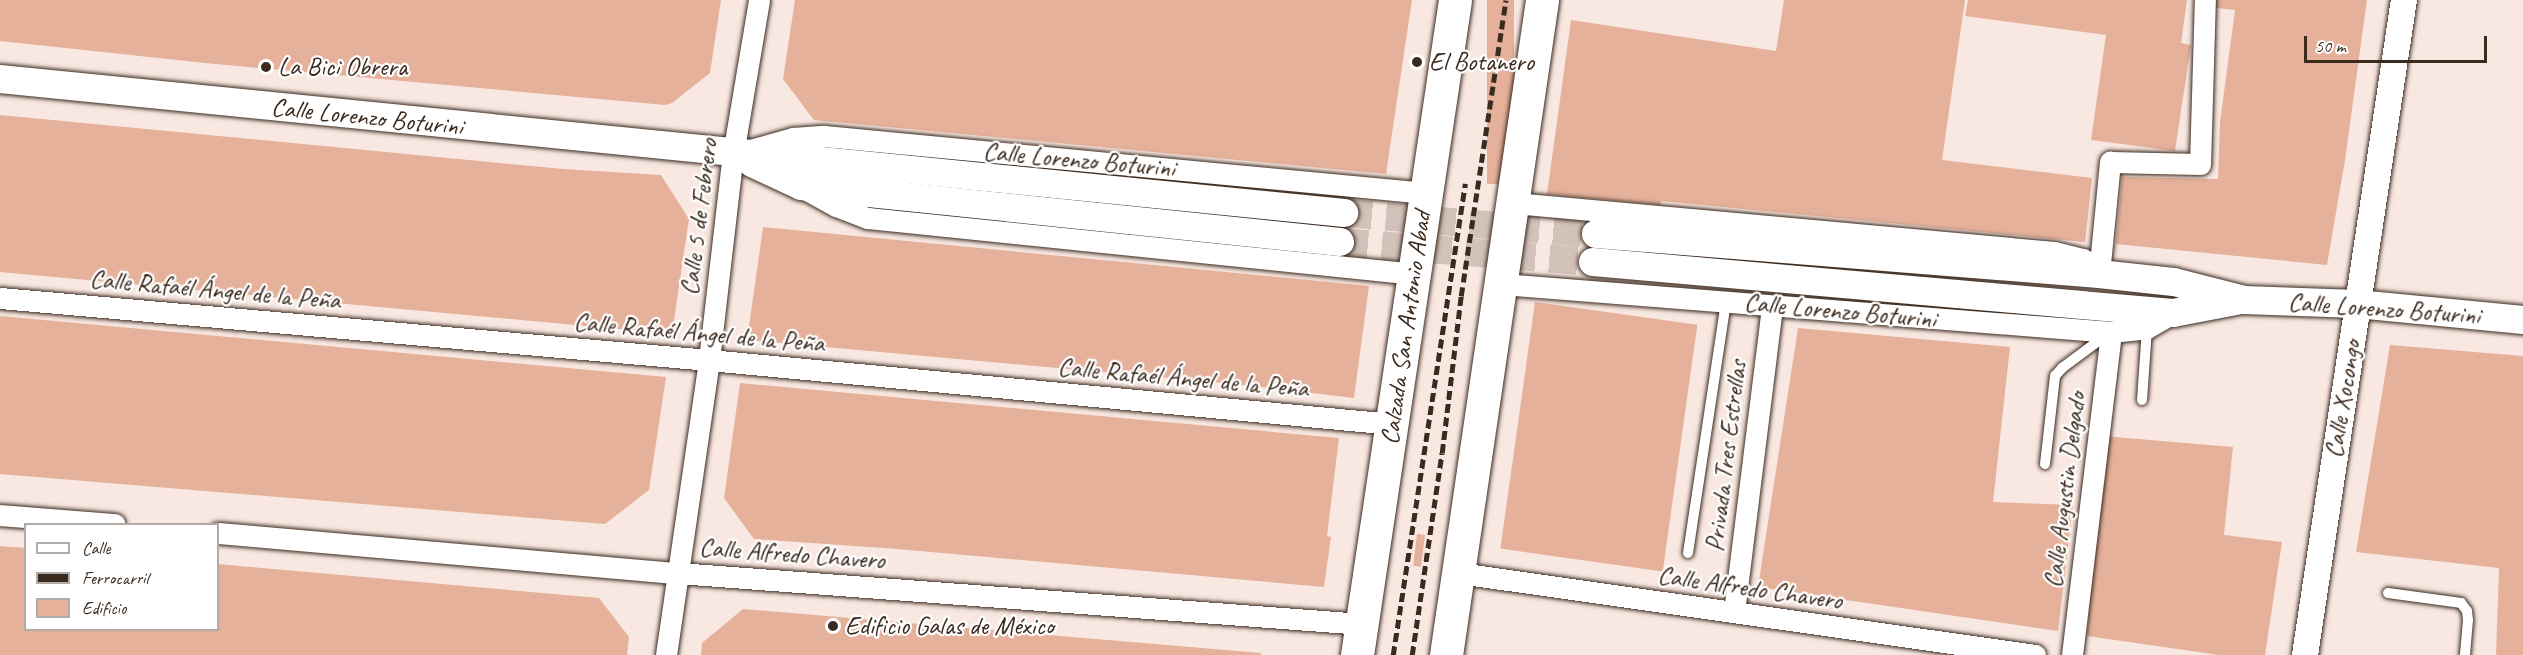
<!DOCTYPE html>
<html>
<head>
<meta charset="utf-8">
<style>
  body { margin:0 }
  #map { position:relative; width:2523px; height:655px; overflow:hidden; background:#f8e8e1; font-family:Caveat,sans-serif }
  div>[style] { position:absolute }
  .building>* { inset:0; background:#e6b19b; transform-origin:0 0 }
  .secondary-tunnel>* { height:28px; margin-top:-14px; transform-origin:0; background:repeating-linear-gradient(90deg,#d2c2ba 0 28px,transparent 0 42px) }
  .roads { filter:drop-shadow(0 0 2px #3b2a1e) drop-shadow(0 0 2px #3b2a1e) }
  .service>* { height:10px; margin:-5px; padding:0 5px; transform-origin:5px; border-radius:5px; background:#fff }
  .minor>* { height:21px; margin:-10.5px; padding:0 10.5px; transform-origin:10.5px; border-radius:10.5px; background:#fff }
  .tertiary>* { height:26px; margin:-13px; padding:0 13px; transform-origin:13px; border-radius:13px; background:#fff }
  .secondary>* { height:28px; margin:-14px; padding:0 14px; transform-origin:14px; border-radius:14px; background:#fff }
  .trunk>* { height:33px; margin:-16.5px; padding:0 16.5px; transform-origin:16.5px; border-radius:16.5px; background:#fff }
  .rail>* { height:4.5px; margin-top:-2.25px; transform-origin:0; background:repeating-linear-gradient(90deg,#3b2a1e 0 9px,transparent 0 13.5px) }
  .dots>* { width:16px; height:16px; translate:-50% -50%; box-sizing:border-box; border:3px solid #fff; border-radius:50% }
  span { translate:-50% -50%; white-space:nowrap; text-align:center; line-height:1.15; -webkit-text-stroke:4.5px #fff; paint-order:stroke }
  .poi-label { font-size:26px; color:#3b2a1e }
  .left { translate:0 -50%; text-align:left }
  .street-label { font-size:26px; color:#3b2a1e }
  .legend { position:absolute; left:24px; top:523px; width:195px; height:108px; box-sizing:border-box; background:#fff; border:2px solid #b1aaa5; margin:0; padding:8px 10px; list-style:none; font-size:18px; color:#3b2a1e }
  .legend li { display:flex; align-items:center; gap:12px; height:30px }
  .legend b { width:30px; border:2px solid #b1aaa5 }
  .scale { position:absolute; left:2304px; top:36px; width:183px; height:27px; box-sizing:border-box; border:3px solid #3b2a1e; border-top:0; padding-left:8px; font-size:18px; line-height:21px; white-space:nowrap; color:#3b2a1e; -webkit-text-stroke:4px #fff; paint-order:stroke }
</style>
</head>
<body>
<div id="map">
  <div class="building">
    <i style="clip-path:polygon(0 0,721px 0,710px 73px,672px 103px,665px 105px,205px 63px,0 41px)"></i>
    <i style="clip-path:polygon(795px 0,1412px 0,1386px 174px,814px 120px,783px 79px)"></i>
    <i style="left:1487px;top:0;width:27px;height:184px"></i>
    <i style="clip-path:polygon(1784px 0,1965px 0,1942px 160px,2092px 178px,2085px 242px,1661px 201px,1660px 205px,1547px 194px,1571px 20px,1776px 51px)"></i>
    <i style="clip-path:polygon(1968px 0,2187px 0,2181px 43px,2191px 45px,2175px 151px,2091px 140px,2106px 35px,1965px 16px)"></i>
    <i style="clip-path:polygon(2216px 0,2367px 0,2345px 160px,2327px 265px,2116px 244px,2122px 177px,2218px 179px,2220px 122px,2235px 10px,2216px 8px)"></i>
    <i style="clip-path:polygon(0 115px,563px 169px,661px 175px,689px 219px,672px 334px,0 272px)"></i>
    <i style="clip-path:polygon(763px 227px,1369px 286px,1354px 398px,1245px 385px,747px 340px)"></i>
    <i style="left:1535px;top:302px;width:164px;height:249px;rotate:8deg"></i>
    <i style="clip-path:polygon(0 316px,666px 377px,649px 490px,605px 524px,0 474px)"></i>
    <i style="clip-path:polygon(1798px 328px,2010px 347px,1993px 502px,2073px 505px,2058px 631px,1758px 587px)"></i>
    <i style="clip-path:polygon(2390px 345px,2523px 356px,2523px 655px,2496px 655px,2499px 568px,2356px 552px)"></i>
    <i style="clip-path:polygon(740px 383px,1339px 438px,1327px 536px,1331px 537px,1324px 587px,897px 549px,754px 539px,724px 498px)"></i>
    <i style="clip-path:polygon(2103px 436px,2233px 447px,2224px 535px,2282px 542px,2265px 655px,2219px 655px,2087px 636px)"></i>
    <i style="left:1417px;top:534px;width:8px;height:32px;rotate:7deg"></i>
    <i style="clip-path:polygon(0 546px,26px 548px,26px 630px,218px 630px,218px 564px,599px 598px,629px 637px,627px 655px,0 655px)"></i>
    <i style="clip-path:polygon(743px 609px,1261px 653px,1261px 655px,701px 655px,702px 643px)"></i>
  </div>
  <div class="secondary-tunnel">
    <i style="left:1344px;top:213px;width:253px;rotate:4.8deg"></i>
    <i style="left:1340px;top:242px;width:254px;rotate:4.5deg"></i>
  </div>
  <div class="roads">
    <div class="service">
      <i style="left:2142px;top:400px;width:72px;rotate:-86deg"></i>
      <i style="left:2045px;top:464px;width:89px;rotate:-83.5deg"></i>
      <i style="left:2055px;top:376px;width:11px;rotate:-49deg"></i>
      <i style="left:2062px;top:368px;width:57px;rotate:-36.5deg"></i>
      <i style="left:1688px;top:553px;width:254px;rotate:-81.4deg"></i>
      <i style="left:2388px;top:593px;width:74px;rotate:7.8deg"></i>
      <i style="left:2461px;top:603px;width:10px;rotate:53deg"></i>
      <i style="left:2467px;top:611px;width:9px;rotate:84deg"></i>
      <i style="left:2468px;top:620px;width:35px;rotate:95deg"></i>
    </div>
    <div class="minor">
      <i style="left:750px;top:150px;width:45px;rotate:-15.6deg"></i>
      <i style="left:793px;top:138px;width:31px;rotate:-4deg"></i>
      <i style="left:824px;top:136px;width:605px;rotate:5.41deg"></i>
      <i style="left:807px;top:190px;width:33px;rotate:29deg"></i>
      <i style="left:836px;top:206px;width:34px;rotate:21deg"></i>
      <i style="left:868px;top:218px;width:550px;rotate:5.85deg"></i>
      <i style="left:1514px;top:203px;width:542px;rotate:5.18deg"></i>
      <i style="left:2054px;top:252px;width:30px;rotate:14deg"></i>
      <i style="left:2083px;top:259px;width:22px;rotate:43deg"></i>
      <i style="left:2099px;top:274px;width:113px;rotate:-84.4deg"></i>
      <i style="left:2110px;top:162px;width:90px;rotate:1.3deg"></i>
      <i style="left:2200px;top:164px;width:164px;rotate:-88.3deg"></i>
      <i style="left:1502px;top:284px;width:611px;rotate:4.51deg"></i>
      <i style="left:2111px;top:332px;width:36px;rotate:-6deg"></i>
      <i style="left:2147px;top:328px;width:30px;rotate:-30deg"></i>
      <i style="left:0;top:298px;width:712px;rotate:5deg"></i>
      <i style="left:709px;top:360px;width:686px;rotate:5.35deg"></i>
      <i style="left:0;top:515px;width:115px;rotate:4.5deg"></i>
      <i style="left:218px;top:533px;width:462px;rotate:5deg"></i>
      <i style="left:678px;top:573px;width:686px;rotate:4.26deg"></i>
      <i style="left:1459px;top:573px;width:582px;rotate:8.1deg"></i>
      <i style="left:1734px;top:612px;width:308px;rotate:-82.9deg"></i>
      <i style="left:666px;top:655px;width:298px;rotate:-81.7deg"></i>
      <i style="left:709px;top:360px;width:207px;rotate:-83.4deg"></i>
      <i style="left:733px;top:154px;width:156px;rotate:-80.4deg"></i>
      <i style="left:2072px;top:655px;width:325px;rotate:-83.1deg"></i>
    </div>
    <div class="tertiary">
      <i style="left:2305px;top:655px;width:662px;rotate:-81.41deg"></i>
    </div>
    <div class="secondary">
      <i style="left:0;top:79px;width:1351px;rotate:5.69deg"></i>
      <i style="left:752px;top:163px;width:54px;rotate:25.1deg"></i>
      <i style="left:801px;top:186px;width:542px;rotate:5.93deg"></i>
      <i style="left:1596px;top:234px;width:505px;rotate:4.55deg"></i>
      <i style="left:2099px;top:274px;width:75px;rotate:6.1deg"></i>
      <i style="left:2174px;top:282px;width:72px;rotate:14.4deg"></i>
      <i style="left:2244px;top:300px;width:113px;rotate:2deg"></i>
      <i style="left:2357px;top:304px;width:167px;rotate:5.5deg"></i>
      <i style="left:1593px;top:262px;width:582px;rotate:5.03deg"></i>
      <i style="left:2173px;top:313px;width:64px;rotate:-10.8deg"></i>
    </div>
    <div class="trunk">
      <i style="left:1357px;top:655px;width:662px;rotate:-81.49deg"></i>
      <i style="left:1446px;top:655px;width:662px;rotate:-81.66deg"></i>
    </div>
  </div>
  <div class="rail">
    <i style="left:1393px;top:655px;width:477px;rotate:-81.3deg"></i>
    <i style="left:1412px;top:655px;width:204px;rotate:-81.6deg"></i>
    <i style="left:1442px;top:453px;width:158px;rotate:-83.1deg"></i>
    <i style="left:1461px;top:296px;width:299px;rotate:-81.4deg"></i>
  </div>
  <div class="dots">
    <i style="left:1417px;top:62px;background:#3b2a1e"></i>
    <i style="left:266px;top:67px;background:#3b2a1e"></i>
    <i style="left:833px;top:626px;background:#3b2a1e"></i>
  </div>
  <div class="poi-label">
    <span class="left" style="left:1429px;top:62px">El Botanero</span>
    <span class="left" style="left:278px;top:67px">La Bici Obrera</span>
    <span class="left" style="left:845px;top:626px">Edificio Galas de México</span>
  </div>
  <div class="street-label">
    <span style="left:367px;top:117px;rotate:6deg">Calle Lorenzo Boturini</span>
    <span style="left:1079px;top:160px;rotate:5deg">Calle Lorenzo Boturini</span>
    <span style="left:699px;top:217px;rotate:-83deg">Calle 5 de Febrero</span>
    <span style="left:215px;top:290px;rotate:5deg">Calle Rafaél Ángel de la Peña</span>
    <span style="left:2384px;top:309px;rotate:4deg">Calle Lorenzo Boturini</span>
    <span style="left:1840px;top:311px;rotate:5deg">Calle Lorenzo Boturini</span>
    <span style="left:1406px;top:328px;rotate:-82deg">Calzada San Antonio Abad</span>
    <span style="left:699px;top:333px;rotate:5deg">Calle Rafaél Ángel de la Peña</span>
    <span style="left:1183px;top:378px;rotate:5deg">Calle Rafaél Ángel de la Peña</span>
    <span style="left:2343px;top:399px;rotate:-81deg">Calle Xocongo</span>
    <span style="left:1726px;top:456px;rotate:-83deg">Privada Tres Estrellas</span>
    <span style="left:2065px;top:490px;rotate:-83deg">Calle Augustin Delgado</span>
    <span style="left:792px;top:554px;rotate:4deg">Calle Alfredo Chavero</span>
    <span style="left:1750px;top:588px;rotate:8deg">Calle Alfredo Chavero</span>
  </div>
  <ul class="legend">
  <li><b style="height:8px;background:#fff"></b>Calle</li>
  <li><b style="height:8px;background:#3b2a1e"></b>Ferrocarril</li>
  <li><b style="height:16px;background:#e6b19b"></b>Edificio</li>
  </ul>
  <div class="scale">50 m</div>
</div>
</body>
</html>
